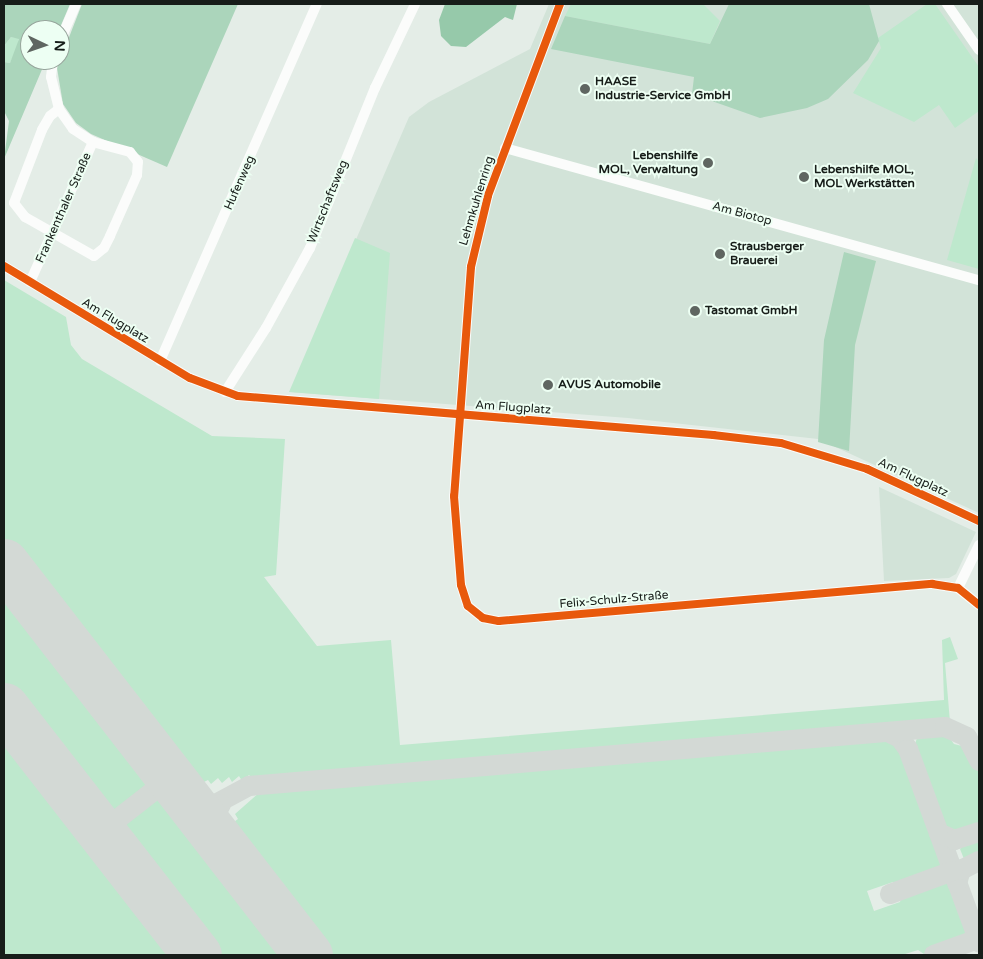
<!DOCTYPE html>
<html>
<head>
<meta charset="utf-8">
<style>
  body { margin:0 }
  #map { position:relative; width:983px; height:959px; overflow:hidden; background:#e4ede7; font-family:"Varela Round",sans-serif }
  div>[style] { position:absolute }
  .built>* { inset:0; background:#d2e3d8 }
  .green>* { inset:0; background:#bee8cd }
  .forest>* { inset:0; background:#abd5bb }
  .water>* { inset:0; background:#96c9aa }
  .taxiway>* { height:20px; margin:-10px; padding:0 10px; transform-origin:10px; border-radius:10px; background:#d3d9d5 }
  .runway>* { height:49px; margin:-24.5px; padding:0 24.5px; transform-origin:24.5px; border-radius:24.5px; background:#d3d9d5 }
  .minor>* { height:10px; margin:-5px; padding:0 5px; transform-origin:5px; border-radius:5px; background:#fbfcfb }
  .tram>* { height:1px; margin:-0.5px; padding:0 0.5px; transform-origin:0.5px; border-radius:0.5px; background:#c2c5c3 }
  .cycleway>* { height:8px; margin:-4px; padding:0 4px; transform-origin:4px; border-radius:4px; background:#e8590c }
  .dots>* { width:14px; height:14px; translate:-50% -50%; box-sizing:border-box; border:2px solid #edfff3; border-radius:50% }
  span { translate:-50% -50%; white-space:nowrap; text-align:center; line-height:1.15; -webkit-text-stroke:4px #edfff3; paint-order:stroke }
  .poi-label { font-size:12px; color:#171d19; font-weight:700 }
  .left { translate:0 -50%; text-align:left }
  .right { translate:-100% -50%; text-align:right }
  .street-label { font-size:12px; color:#171d19 }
  .frame { position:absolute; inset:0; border:5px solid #171d19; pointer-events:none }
  .north { position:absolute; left:20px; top:20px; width:50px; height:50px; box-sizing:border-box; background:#edfff3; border:1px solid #97a59c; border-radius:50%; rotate:93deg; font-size:14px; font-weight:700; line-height:20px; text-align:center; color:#171d19 }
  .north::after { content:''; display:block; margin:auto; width:18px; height:22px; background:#5f6661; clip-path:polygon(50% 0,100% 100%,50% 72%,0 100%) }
</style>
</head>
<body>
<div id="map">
  <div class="built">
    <i style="clip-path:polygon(549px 4px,979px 4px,979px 513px,818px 439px,628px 418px,290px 392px,409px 117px,429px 102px,530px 49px)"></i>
    <i style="clip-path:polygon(879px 487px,976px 532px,956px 574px,949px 578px,884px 581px)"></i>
  </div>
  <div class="green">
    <i style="clip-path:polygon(571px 4px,703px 4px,720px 21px,710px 44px,565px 16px)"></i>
    <i style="clip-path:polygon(927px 4px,935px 4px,979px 67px,979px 111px,955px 128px,939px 105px,914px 122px,853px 93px,881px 48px,878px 38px)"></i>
    <i style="clip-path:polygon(11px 37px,19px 38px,18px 46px,10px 63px,4px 62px,4px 46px)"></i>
    <i style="clip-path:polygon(976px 158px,979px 162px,979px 269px,947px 260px)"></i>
    <i style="clip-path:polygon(355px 238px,390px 253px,379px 399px,289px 392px)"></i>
    <i style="clip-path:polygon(4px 280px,66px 317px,71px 345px,82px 359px,212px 436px,285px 439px,276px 575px,264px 577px,317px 646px,391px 640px,400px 745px,944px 700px,942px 640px,950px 637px,958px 659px,945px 663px,950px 722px,254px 780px,249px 775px,242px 781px,239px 776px,232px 782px,229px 777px,222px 783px,218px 778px,211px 784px,208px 780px,204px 782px,194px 776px,191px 779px,4px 538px)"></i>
    <i style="clip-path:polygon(4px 589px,289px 955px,4px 955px)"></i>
    <i style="clip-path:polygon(940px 732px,941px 736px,948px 736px,954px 744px,970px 748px,979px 774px,979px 826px,960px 833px,950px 832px,943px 826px,914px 747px,918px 735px)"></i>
    <i style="clip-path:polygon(883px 738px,894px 742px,903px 751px,944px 865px,940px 871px,899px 886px,893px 882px,867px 891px,874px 911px,900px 902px,902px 895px,943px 879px,950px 882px,969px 933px,965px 939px,924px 954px,918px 950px,902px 955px,327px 955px,231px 831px,235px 828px,231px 824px,238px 819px,235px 814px,261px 791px)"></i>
    <i style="clip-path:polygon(979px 838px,979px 856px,964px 859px,960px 849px,964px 844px)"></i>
  </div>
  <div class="forest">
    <i style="clip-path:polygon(4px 4px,70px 4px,59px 30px,30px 30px,30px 60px,46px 60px,4px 159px,9px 121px,4px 111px,4px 62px,10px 63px,19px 39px,11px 37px,4px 46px)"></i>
    <i style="clip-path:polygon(82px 4px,238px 4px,167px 167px,91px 134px,76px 123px,63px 104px,57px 68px)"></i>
    <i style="clip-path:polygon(729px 4px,869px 4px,879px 41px,868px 60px,828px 99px,807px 108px,760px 118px,692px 94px,694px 77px,551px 49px,565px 16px,710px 44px)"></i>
    <i style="clip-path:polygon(844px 252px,876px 261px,855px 345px,849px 451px,818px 442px,824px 340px)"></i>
  </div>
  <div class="water">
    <i style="clip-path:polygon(445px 4px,517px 4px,513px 20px,505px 17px,466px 47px,451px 46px,441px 36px,439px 20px)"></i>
  </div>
  <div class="taxiway">
    <i style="left:888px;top:732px;width:13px;rotate:27deg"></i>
    <i style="left:900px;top:738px;width:14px;rotate:54deg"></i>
    <i style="left:908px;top:749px;width:206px;rotate:69.8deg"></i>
    <i style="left:187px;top:799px;width:9px;rotate:41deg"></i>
    <i style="left:194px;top:805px;width:14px;rotate:12deg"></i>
    <i style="left:208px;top:808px;width:47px;rotate:-28.2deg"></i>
    <i style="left:249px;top:786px;width:698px;rotate:-4.85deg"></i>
    <i style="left:945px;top:727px;width:24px;rotate:24deg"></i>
    <i style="left:967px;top:737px;width:27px;rotate:63deg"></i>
    <i style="left:101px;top:832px;width:88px;rotate:-38deg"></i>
    <i style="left:939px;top:833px;width:17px;rotate:25deg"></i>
    <i style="left:954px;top:840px;width:26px;rotate:-18deg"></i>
    <i style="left:217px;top:838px;width:18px;rotate:-103deg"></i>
    <i style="left:213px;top:820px;width:18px;rotate:-63deg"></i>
    <i style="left:957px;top:883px;width:14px;rotate:-73deg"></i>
    <i style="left:961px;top:870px;width:20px;rotate:-27deg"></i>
    <i style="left:890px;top:894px;width:67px;rotate:-20.1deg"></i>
    <i style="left:934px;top:955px;width:47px;rotate:-20deg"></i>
  </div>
  <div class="runway">
    <i style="left:4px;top:563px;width:496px;rotate:52.2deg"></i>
    <i style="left:4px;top:707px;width:314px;rotate:52.1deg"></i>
  </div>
  <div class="minor">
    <i style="left:560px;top:4px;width:205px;rotate:110.6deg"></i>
    <i style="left:488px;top:196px;width:73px;rotate:103.5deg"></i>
    <i style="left:471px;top:267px;width:230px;rotate:94.2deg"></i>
    <i style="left:454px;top:496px;width:89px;rotate:85.5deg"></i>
    <i style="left:461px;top:585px;width:22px;rotate:72deg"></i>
    <i style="left:468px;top:606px;width:19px;rotate:39deg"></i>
    <i style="left:483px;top:618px;width:16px;rotate:11deg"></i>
    <i style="left:499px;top:621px;width:435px;rotate:-4.9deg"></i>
    <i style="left:932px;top:584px;width:26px;rotate:9deg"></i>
    <i style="left:958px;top:588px;width:27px;rotate:39deg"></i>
    <i style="left:947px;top:4px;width:56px;rotate:55.2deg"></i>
    <i style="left:60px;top:41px;width:40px;rotate:-66.6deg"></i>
    <i style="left:59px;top:109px;width:11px;rotate:142deg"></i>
    <i style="left:50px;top:116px;width:16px;rotate:120deg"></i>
    <i style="left:42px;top:130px;width:78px;rotate:111deg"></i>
    <i style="left:14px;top:203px;width:18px;rotate:52deg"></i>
    <i style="left:25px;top:217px;width:79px;rotate:29.5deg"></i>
    <i style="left:94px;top:256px;width:13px;rotate:-39deg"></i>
    <i style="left:104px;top:248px;width:13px;rotate:-63deg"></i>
    <i style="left:110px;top:236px;width:67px;rotate:-66.1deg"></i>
    <i style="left:137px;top:175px;width:13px;rotate:-86deg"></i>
    <i style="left:138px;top:162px;width:13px;rotate:-129deg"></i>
    <i style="left:130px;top:152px;width:38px;rotate:-165deg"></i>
    <i style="left:505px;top:148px;width:492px;rotate:15.6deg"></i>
    <i style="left:4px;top:266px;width:217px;rotate:31.1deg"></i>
    <i style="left:190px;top:378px;width:51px;rotate:20.6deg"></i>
    <i style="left:238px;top:396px;width:477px;rotate:4.7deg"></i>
    <i style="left:713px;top:435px;width:68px;rotate:6.7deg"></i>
    <i style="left:781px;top:443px;width:90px;rotate:16.8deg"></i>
    <i style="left:867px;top:469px;width:123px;rotate:24.9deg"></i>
    <i style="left:30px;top:282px;width:154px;rotate:-65.8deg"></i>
    <i style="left:93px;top:142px;width:24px;rotate:-147deg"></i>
    <i style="left:73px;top:129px;width:24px;rotate:-125deg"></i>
    <i style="left:59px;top:109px;width:33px;rotate:-104deg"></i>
    <i style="left:51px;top:77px;width:17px;rotate:-83deg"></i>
    <i style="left:160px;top:361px;width:390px;rotate:-66.3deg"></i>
    <i style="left:225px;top:392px;width:76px;rotate:-57.4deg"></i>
    <i style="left:266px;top:328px;width:91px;rotate:-61.2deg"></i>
    <i style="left:310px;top:248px;width:173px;rotate:-67.9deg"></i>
    <i style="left:375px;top:88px;width:93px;rotate:-64.5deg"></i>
    <i style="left:958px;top:588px;width:48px;rotate:-64deg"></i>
  </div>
  <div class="tram">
    <i style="left:978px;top:4px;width:1px;rotate:45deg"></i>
  </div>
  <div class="cycleway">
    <i style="left:560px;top:4px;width:205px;rotate:110.6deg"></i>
    <i style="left:488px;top:196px;width:73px;rotate:103.5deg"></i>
    <i style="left:471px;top:267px;width:230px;rotate:94.2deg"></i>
    <i style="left:454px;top:496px;width:89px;rotate:85.5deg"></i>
    <i style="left:461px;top:585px;width:22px;rotate:72deg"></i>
    <i style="left:468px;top:606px;width:19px;rotate:39deg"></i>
    <i style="left:483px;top:618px;width:16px;rotate:11deg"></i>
    <i style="left:499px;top:621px;width:435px;rotate:-4.9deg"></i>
    <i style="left:932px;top:584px;width:26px;rotate:9deg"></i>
    <i style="left:958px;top:588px;width:27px;rotate:39deg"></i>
    <i style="left:4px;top:266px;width:217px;rotate:31.1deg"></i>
    <i style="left:190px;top:378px;width:51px;rotate:20.6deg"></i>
    <i style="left:238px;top:396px;width:477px;rotate:4.7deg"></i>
    <i style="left:713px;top:435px;width:68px;rotate:6.7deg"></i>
    <i style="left:781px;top:443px;width:90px;rotate:16.8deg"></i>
    <i style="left:867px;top:469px;width:123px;rotate:24.9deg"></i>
  </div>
  <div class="dots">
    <i style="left:585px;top:89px;background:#5f6661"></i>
    <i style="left:708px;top:163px;background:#5f6661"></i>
    <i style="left:804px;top:177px;background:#5f6661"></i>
    <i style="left:720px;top:254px;background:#5f6661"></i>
    <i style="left:695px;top:311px;background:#5f6661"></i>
    <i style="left:548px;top:385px;background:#5f6661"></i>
  </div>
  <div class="poi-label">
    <span class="left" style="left:595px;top:89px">HAASE<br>Industrie-Service GmbH</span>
    <span class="right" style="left:698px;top:163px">Lebenshilfe<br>MOL, Verwaltung</span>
    <span class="left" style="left:814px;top:177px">Lebenshilfe MOL,<br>MOL Werkstätten</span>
    <span class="left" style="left:730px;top:254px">Strausberger<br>Brauerei</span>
    <span class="left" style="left:705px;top:311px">Tastomat GmbH</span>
    <span class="left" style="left:558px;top:385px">AVUS Automobile</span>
  </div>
  <div class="street-label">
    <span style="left:240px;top:183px;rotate:-66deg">Hufenweg</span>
    <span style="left:477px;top:201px;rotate:-73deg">Lehmkuhlenring</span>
    <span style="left:328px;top:202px;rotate:-68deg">Wirtschaftsweg</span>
    <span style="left:64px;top:208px;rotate:-66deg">Frankenthaler Straße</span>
    <span style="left:742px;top:214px;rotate:15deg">Am Biotop</span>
    <span style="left:115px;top:321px;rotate:31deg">Am Flugplatz</span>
    <span style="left:513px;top:408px;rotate:4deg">Am Flugplatz</span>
    <span style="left:913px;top:478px;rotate:25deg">Am Flugplatz</span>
    <span style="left:614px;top:600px;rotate:-5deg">Felix-Schulz-Straße</span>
  </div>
  <div class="frame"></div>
  <div class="north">N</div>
</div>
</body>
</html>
